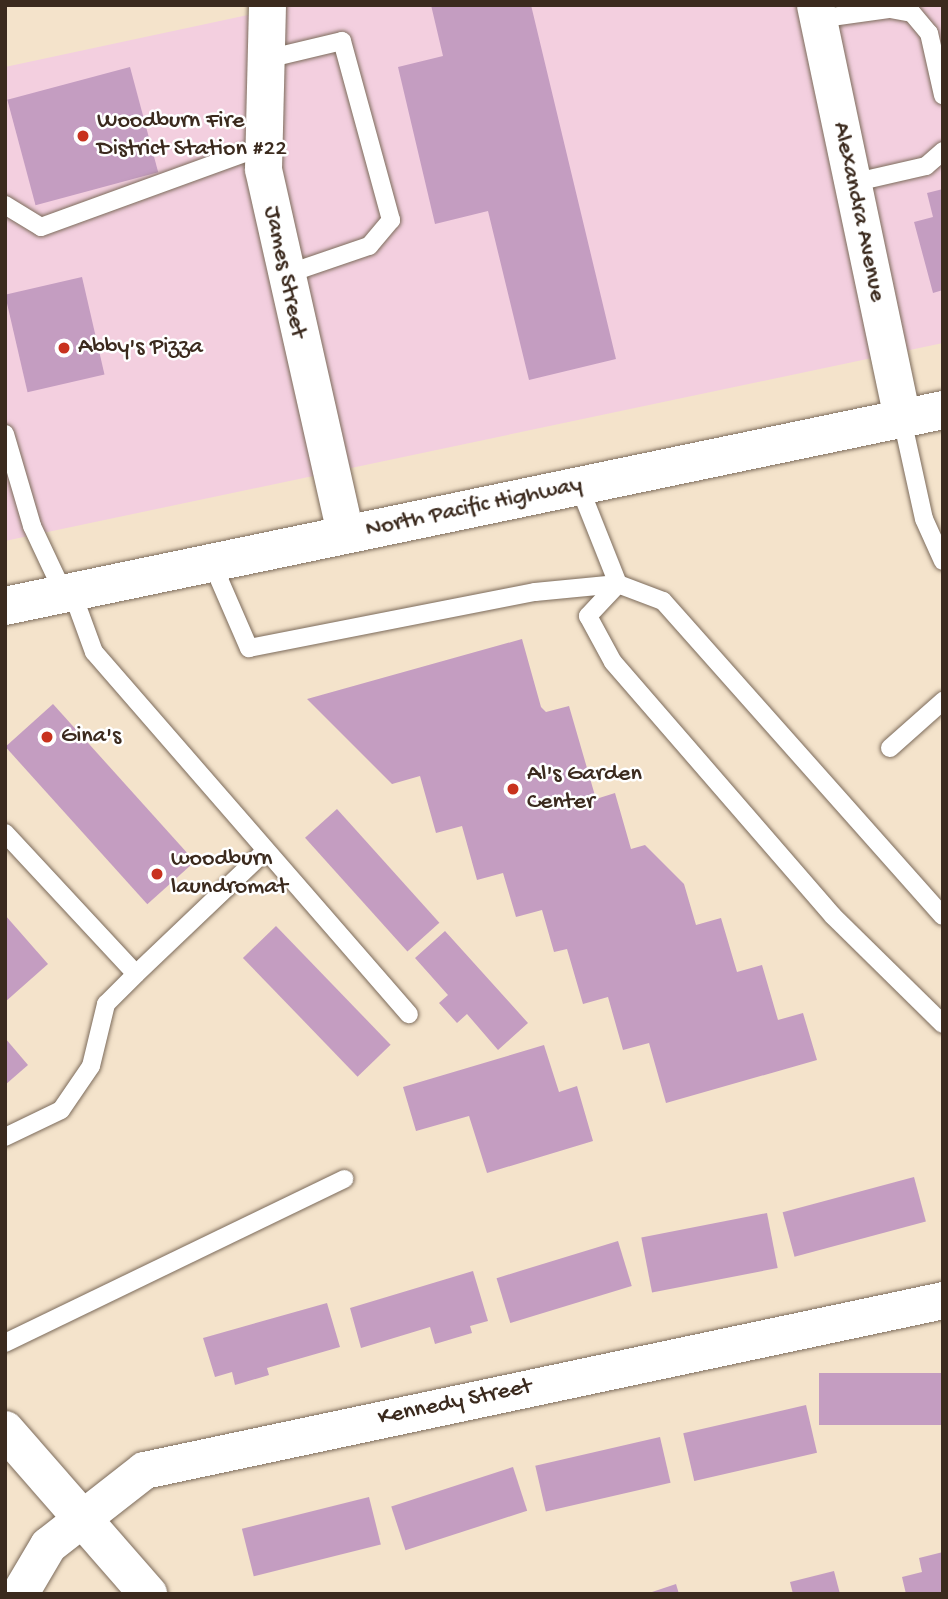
<!DOCTYPE html>
<html>
<head>
<meta charset="utf-8">
<style>
  body { margin:0 }
  #map { position:relative; width:948px; height:1599px; overflow:hidden; background:#f4e3cb; font-family:"Gochi Hand",sans-serif }
  div>[style] { position:absolute }
  .built>* { inset:0; background:#f3cfdf }
  .building>* { inset:0; background:#c49dc1; transform-origin:0 0 }
  .roads { filter:drop-shadow(0 0 2px #7c6b5b) drop-shadow(0 0 2px #7c6b5b) }
  .lane>* { height:18px; margin:-9px; padding:0 9px; transform-origin:9px; border-radius:9px; background:#fff }
  .street>* { height:37px; margin:-18.5px; padding:0 18.5px; transform-origin:18.5px; border-radius:18.5px; background:#fff }
  .secondary>* { height:38px; margin:-19px; padding:0 19px; transform-origin:19px; border-radius:19px; background:#fff }
  .primary>* { height:38px; margin:-19px; padding:0 19px; transform-origin:19px; border-radius:19px; background:#fff }
  .dots>* { width:19px; height:19px; translate:-50% -50%; box-sizing:border-box; border:4px solid #fff; border-radius:50% }
  span { translate:-50% -50%; white-space:nowrap; text-align:center; line-height:1.15; -webkit-text-stroke:5px #fff; paint-order:stroke }
  .poi-label { font-size:24px; color:#3b2a1e }
  .left { translate:0 -50%; text-align:left }
  .street-label { font-size:24px; color:#3b2a1e }
  .frame { position:absolute; inset:0; border:7px solid #3b2a1e; pointer-events:none }
</style>
</head>
<body>
<div id="map">
  <div class="built">
    <i style="clip-path:polygon(295px 5px,943px 5px,943px 343px,5px 541px,5px 67px)"></i>
  </div>
  <div class="building">
    <i style="clip-path:polygon(431px 5px,531px 5px,616px 359px,529px 380px,488px 211px,435px 224px,398px 67px,443px 56px)"></i>
    <i style="left:130px;top:67px;width:109px;height:127px;rotate:75deg"></i>
    <i style="clip-path:polygon(943px 189px,943px 290px,933px 293px,914px 222px,933px 217px,927px 193px)"></i>
    <i style="left:82px;top:277px;width:100px;height:79px;rotate:77deg"></i>
    <i style="clip-path:polygon(522px 639px,541px 707px,546px 712px,569px 706px,596px 799px,615px 793px,631px 849px,645px 845px,684px 884px,696px 925px,721px 918px,737px 972px,762px 965px,778px 1020px,803px 1013px,817px 1060px,666px 1103px,649px 1043px,623px 1050px,608px 997px,583px 1004px,567px 949px,554px 952px,542px 910px,516px 917px,503px 873px,477px 880px,462px 826px,436px 833px,420px 776px,392px 784px,307px 699px)"></i>
    <i style="left:53px;top:704px;width:212px;height:64px;rotate:48deg"></i>
    <i style="left:337px;top:809px;width:153px;height:43px;rotate:48deg"></i>
    <i style="clip-path:polygon(5px 915px,48px 964px,5px 1002px)"></i>
    <i style="left:276px;top:926px;width:165px;height:46px;rotate:46deg"></i>
    <i style="clip-path:polygon(445px 931px,528px 1023px,498px 1050px,467px 1014px,457px 1023px,439px 1003px,448px 995px,415px 958px)"></i>
    <i style="clip-path:polygon(5px 1038px,28px 1065px,5px 1085px)"></i>
    <i style="clip-path:polygon(544px 1045px,559px 1092px,577px 1086px,593px 1141px,487px 1173px,469px 1116px,416px 1131px,403px 1087px)"></i>
    <i style="left:914px;top:1177px;width:46px;height:136px;rotate:75deg"></i>
    <i style="left:767px;top:1213px;width:56px;height:128px;rotate:79deg"></i>
    <i style="left:618px;top:1241px;width:47px;height:127px;rotate:73deg"></i>
    <i style="clip-path:polygon(473px 1271px,488px 1321px,470px 1326px,472px 1333px,435px 1344px,430px 1327px,361px 1348px,350px 1308px)"></i>
    <i style="clip-path:polygon(327px 1303px,340px 1347px,267px 1368px,269px 1375px,235px 1385px,232px 1372px,215px 1377px,203px 1338px)"></i>
    <i style="left:943px;top:1373px;width:52px;height:124px;rotate:90deg"></i>
    <i style="left:806px;top:1405px;width:49px;height:126px;rotate:77deg"></i>
    <i style="left:660px;top:1437px;width:47px;height:128px;rotate:77deg"></i>
    <i style="left:513px;top:1467px;width:46px;height:128px;rotate:72deg"></i>
    <i style="left:369px;top:1497px;width:49px;height:131px;rotate:76deg"></i>
    <i style="clip-path:polygon(943px 1552px,943px 1594px,906px 1594px,902px 1577px,922px 1572px,919px 1558px)"></i>
    <i style="clip-path:polygon(834px 1571px,840px 1594px,793px 1594px,790px 1582px)"></i>
    <i style="clip-path:polygon(676px 1584px,679px 1594px,649px 1594px,649px 1593px)"></i>
  </div>
  <div class="roads">
    <div class="lane">
      <i style="left:817px;top:19px;width:74px;rotate:-7.8deg"></i>
      <i style="left:890px;top:9px;width:22px;rotate:10deg"></i>
      <i style="left:912px;top:13px;width:26px;rotate:50deg"></i>
      <i style="left:929px;top:33px;width:64px;rotate:77.3deg"></i>
      <i style="left:267px;top:59px;width:77px;rotate:-13.5deg"></i>
      <i style="left:342px;top:41px;width:186px;rotate:74.7deg"></i>
      <i style="left:391px;top:220px;width:34px;rotate:130deg"></i>
      <i style="left:369px;top:246px;width:90px;rotate:161.2deg"></i>
      <i style="left:852px;top:183px;width:76px;rotate:-12.9deg"></i>
      <i style="left:926px;top:166px;width:23px;rotate:-41deg"></i>
      <i style="left:5px;top:205px;width:42px;rotate:31.4deg"></i>
      <i style="left:41px;top:227px;width:237px;rotate:-20deg"></i>
      <i style="left:902px;top:419px;width:102px;rotate:77.6deg"></i>
      <i style="left:924px;top:519px;width:46px;rotate:65.7deg"></i>
      <i style="left:5px;top:434px;width:96px;rotate:73.6deg"></i>
      <i style="left:32px;top:526px;width:75px;rotate:64.8deg"></i>
      <i style="left:579px;top:486px;width:105px;rotate:68.3deg"></i>
      <i style="left:212px;top:563px;width:93px;rotate:66.5deg"></i>
      <i style="left:249px;top:648px;width:291px;rotate:-11.1deg"></i>
      <i style="left:535px;top:592px;width:83px;rotate:-5.5deg"></i>
      <i style="left:618px;top:584px;width:48px;rotate:20.7deg"></i>
      <i style="left:663px;top:601px;width:421px;rotate:48.4deg"></i>
      <i style="left:618px;top:584px;width:44px;rotate:133.2deg"></i>
      <i style="left:588px;top:616px;width:52px;rotate:61.5deg"></i>
      <i style="left:613px;top:662px;width:336px;rotate:49.1deg"></i>
      <i style="left:833px;top:916px;width:154px;rotate:44.5deg"></i>
      <i style="left:72px;top:592px;width:64px;rotate:69.9deg"></i>
      <i style="left:94px;top:652px;width:480px;rotate:49deg"></i>
      <i style="left:890px;top:748px;width:71px;rotate:-41.6deg"></i>
      <i style="left:5px;top:833px;width:192px;rotate:47.1deg"></i>
      <i style="left:136px;top:974px;width:178px;rotate:-43.6deg"></i>
      <i style="left:5px;top:1137px;width:62px;rotate:-25.7deg"></i>
      <i style="left:61px;top:1110px;width:53px;rotate:-55.7deg"></i>
      <i style="left:91px;top:1066px;width:64px;rotate:-76.4deg"></i>
      <i style="left:106px;top:1004px;width:42px;rotate:-45deg"></i>
      <i style="left:5px;top:1343px;width:377px;rotate:-25.8deg"></i>
    </div>
    <div class="street">
      <i style="left:267px;top:5px;width:164px;rotate:91.4deg"></i>
      <i style="left:263px;top:169px;width:374px;rotate:77.3deg"></i>
      <i style="left:815px;top:5px;width:423px;rotate:78.1deg"></i>
      <i style="left:19px;top:1594px;width:57px;rotate:-59.4deg"></i>
      <i style="left:48px;top:1545px;width:122px;rotate:-38deg"></i>
      <i style="left:144px;top:1470px;width:817px;rotate:-12.01deg"></i>
    </div>
    <div class="secondary">
      <i style="left:5px;top:1430px;width:218px;rotate:48.9deg"></i>
    </div>
    <div class="primary">
      <i style="left:5px;top:606px;width:958px;rotate:-11.8deg"></i>
    </div>
  </div>
  <div class="dots">
    <i style="left:83px;top:136px;background:#c8321e"></i>
    <i style="left:64px;top:348px;background:#c8321e"></i>
    <i style="left:47px;top:737px;background:#c8321e"></i>
    <i style="left:513px;top:789px;background:#c8321e"></i>
    <i style="left:157px;top:874px;background:#c8321e"></i>
  </div>
  <div class="poi-label">
    <span class="left" style="left:97px;top:136px">Woodburn Fire<br>District Station #22</span>
    <span class="left" style="left:78px;top:348px">Abby's Pizza</span>
    <span class="left" style="left:61px;top:737px">Gina's</span>
    <span class="left" style="left:527px;top:789px">Al's Garden<br>Center</span>
    <span class="left" style="left:171px;top:874px">woodburn<br>laundromat</span>
  </div>
  <div class="street-label">
    <span style="left:858px;top:212px;rotate:78deg">Alexandra Avenue</span>
    <span style="left:284px;top:272px;rotate:78deg">James Street</span>
    <span style="left:474px;top:508px;rotate:-12deg">North Pacific Highway</span>
    <span style="left:455px;top:1403px;rotate:-12deg">Kennedy Street</span>
  </div>
  <div class="frame"></div>
</div>
</body>
</html>
